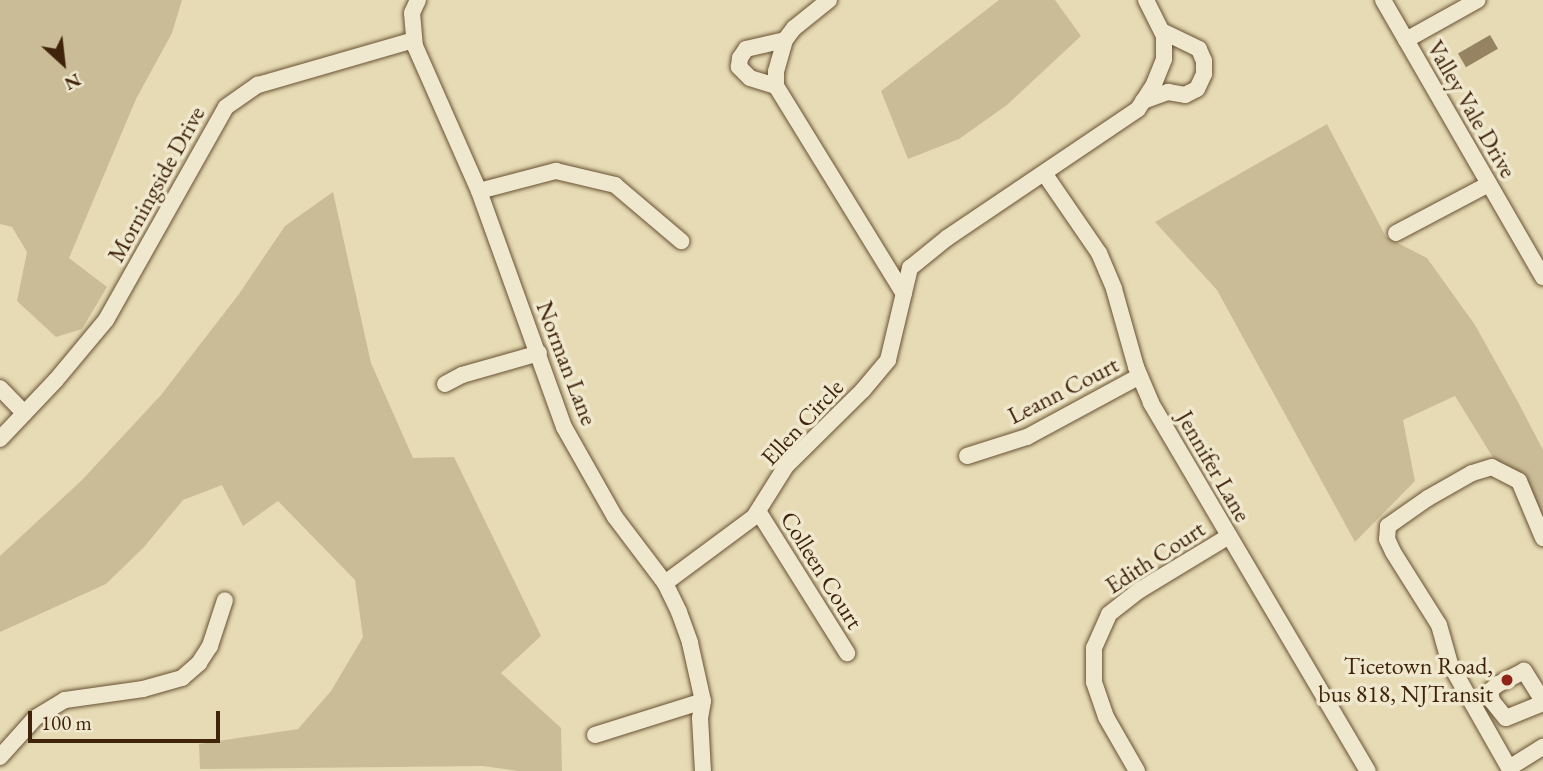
<!DOCTYPE html>
<html>
<head>
<meta charset="utf-8">
<style>
  body { margin:0 }
  #map { position:relative; width:1543px; height:771px; overflow:hidden; background:#e6dbb4; font-family:"EB Garamond",serif }
  div>[style] { position:absolute }
  .green>* { inset:0; background:#cabc97 }
  .building>* { inset:0; background:#968362; transform-origin:0 0 }
  .roads { filter:drop-shadow(0 0 2px #695134) drop-shadow(0 0 2px #695134) }
  .minor>* { height:16px; margin:-8px; padding:0 8px; transform-origin:8px; border-radius:8px; background:#efe8ce }
  .dots>* { width:19px; height:19px; translate:-50% -50%; box-sizing:border-box; border:4px solid #efe8ce; border-radius:50% }
  span { translate:-50% -50%; white-space:nowrap; text-align:center; line-height:1.15; -webkit-text-stroke:7px #efe8ce; paint-order:stroke }
  .street-label { font-size:24px; color:#3f230a }
  .poi-label { font-size:24px; color:#3f230a }
  .right { translate:-100% -50%; text-align:right }
  .north { position:absolute; left:28px; top:28px; width:70px; height:70px; -webkit-text-stroke:5px #efe8ce; paint-order:stroke; rotate:153deg; font-size:19px; font-weight:700; line-height:28px; text-align:center; color:#3f230a }
  .north::after { content:''; display:block; margin:auto; width:24px; height:32px; background:#3f230a; clip-path:polygon(50% 0,100% 100%,50% 72%,0 100%) }
  .scale { position:absolute; left:28px; top:711px; width:192px; height:32px; box-sizing:border-box; border:4px solid #3f230a; border-top:0; padding-left:9px; font-size:21px; line-height:24px; white-space:nowrap; color:#3f230a; -webkit-text-stroke:5px #efe8ce; paint-order:stroke }
</style>
</head>
<body>
<div id="map">
  <div class="green">
    <i style="clip-path:polygon(0 0,182px 0,172px 33px,136px 99px,69px 258px,107px 287px,82px 329px,56px 337px,17px 301px,27px 252px,12px 227px,0 224px)"></i>
    <i style="clip-path:polygon(999px 0,1055px 0,1081px 36px,1007px 105px,959px 139px,908px 159px,881px 91px)"></i>
    <i style="clip-path:polygon(1327px 124px,1386px 237px,1427px 258px,1475px 325px,1518px 402px,1543px 450px,1543px 538px,1527px 499px,1500px 469px,1455px 396px,1403px 420px,1415px 481px,1355px 542px,1217px 290px,1155px 222px)"></i>
    <i style="clip-path:polygon(333px 192px,371px 363px,413px 458px,454px 457px,541px 636px,501px 673px,561px 728px,562px 771px,518px 771px,483px 766px,200px 769px,199px 744px,298px 729px,331px 691px,363px 637px,355px 580px,278px 501px,243px 526px,222px 485px,183px 500px,144px 547px,106px 584px,0 632px,0 556px,82px 480px,161px 395px,239px 294px,285px 226px)"></i>
  </div>
  <div class="building">
    <i style="left:1490px;top:35px;width:16px;height:37px;rotate:60deg"></i>
  </div>
  <div class="roads">
    <div class="minor">
      <i style="left:418px;top:0;width:14px;rotate:115deg"></i>
      <i style="left:412px;top:13px;width:33px;rotate:85deg"></i>
      <i style="left:415px;top:46px;width:158px;rotate:66.2deg"></i>
      <i style="left:479px;top:191px;width:251px;rotate:70.2deg"></i>
      <i style="left:564px;top:427px;width:103px;rotate:60.5deg"></i>
      <i style="left:615px;top:517px;width:83px;rotate:52.9deg"></i>
      <i style="left:665px;top:583px;width:32px;rotate:64deg"></i>
      <i style="left:679px;top:612px;width:33px;rotate:70deg"></i>
      <i style="left:690px;top:643px;width:59px;rotate:77.4deg"></i>
      <i style="left:703px;top:701px;width:17px;rotate:100deg"></i>
      <i style="left:700px;top:718px;width:53px;rotate:86.8deg"></i>
      <i style="left:829px;top:0;width:45px;rotate:141.3deg"></i>
      <i style="left:794px;top:28px;width:15px;rotate:127deg"></i>
      <i style="left:785px;top:40px;width:33px;rotate:106deg"></i>
      <i style="left:776px;top:72px;width:14px;rotate:90deg"></i>
      <i style="left:776px;top:86px;width:244px;rotate:58.4deg"></i>
      <i style="left:1383px;top:0;width:320px;rotate:60deg"></i>
      <i style="left:1406px;top:40px;width:82px;rotate:-29.1deg"></i>
      <i style="left:776px;top:86px;width:27px;rotate:-163deg"></i>
      <i style="left:750px;top:78px;width:16px;rotate:-135deg"></i>
      <i style="left:739px;top:67px;width:9px;rotate:-84deg"></i>
      <i style="left:740px;top:58px;width:11px;rotate:-56deg"></i>
      <i style="left:746px;top:49px;width:40px;rotate:-13deg"></i>
      <i style="left:1143px;top:101px;width:27px;rotate:-20deg"></i>
      <i style="left:1168px;top:92px;width:17px;rotate:10deg"></i>
      <i style="left:1185px;top:95px;width:13px;rotate:-27deg"></i>
      <i style="left:1197px;top:89px;width:17px;rotate:-65deg"></i>
      <i style="left:1204px;top:74px;width:13px;rotate:-90deg"></i>
      <i style="left:1204px;top:61px;width:13px;rotate:-113deg"></i>
      <i style="left:1199px;top:49px;width:41px;rotate:-154.1deg"></i>
      <i style="left:1044px;top:173px;width:97px;rotate:55.5deg"></i>
      <i style="left:1099px;top:253px;width:39px;rotate:67deg"></i>
      <i style="left:1114px;top:289px;width:81px;rotate:74.2deg"></i>
      <i style="left:1136px;top:367px;width:39px;rotate:67deg"></i>
      <i style="left:1151px;top:403px;width:427px;rotate:59.5deg"></i>
      <i style="left:479px;top:191px;width:80px;rotate:-14.6deg"></i>
      <i style="left:556px;top:171px;width:61px;rotate:13.3deg"></i>
      <i style="left:615px;top:185px;width:87px;rotate:40.3deg"></i>
      <i style="left:1396px;top:233px;width:105px;rotate:-27.8deg"></i>
      <i style="left:445px;top:384px;width:19px;rotate:-28deg"></i>
      <i style="left:462px;top:375px;width:80px;rotate:-15.9deg"></i>
      <i style="left:0;top:388px;width:35px;rotate:46deg"></i>
      <i style="left:0;top:439px;width:81px;rotate:-46.5deg"></i>
      <i style="left:56px;top:380px;width:78px;rotate:-50.2deg"></i>
      <i style="left:106px;top:320px;width:244px;rotate:-60.6deg"></i>
      <i style="left:226px;top:107px;width:39px;rotate:-35deg"></i>
      <i style="left:258px;top:85px;width:162px;rotate:-16.1deg"></i>
      <i style="left:967px;top:456px;width:63px;rotate:-17.6deg"></i>
      <i style="left:1027px;top:437px;width:128px;rotate:-28.4deg"></i>
      <i style="left:758px;top:511px;width:168px;rotate:57.9deg"></i>
      <i style="left:1543px;top:538px;width:62px;rotate:-112.8deg"></i>
      <i style="left:1519px;top:481px;width:30px;rotate:-153deg"></i>
      <i style="left:1492px;top:467px;width:21px;rotate:163deg"></i>
      <i style="left:1472px;top:473px;width:51px;rotate:150.4deg"></i>
      <i style="left:1428px;top:498px;width:49px;rotate:145deg"></i>
      <i style="left:1388px;top:526px;width:13px;rotate:94deg"></i>
      <i style="left:1387px;top:539px;width:14px;rotate:65deg"></i>
      <i style="left:1393px;top:552px;width:86px;rotate:57.8deg"></i>
      <i style="left:1439px;top:625px;width:41px;rotate:74.2deg"></i>
      <i style="left:1450px;top:664px;width:120px;rotate:60.4deg"></i>
      <i style="left:1509px;top:768px;width:40px;rotate:-32deg"></i>
      <i style="left:665px;top:583px;width:111px;rotate:-36.6deg"></i>
      <i style="left:754px;top:517px;width:60px;rotate:-57.9deg"></i>
      <i style="left:786px;top:466px;width:108px;rotate:-44.6deg"></i>
      <i style="left:863px;top:390px;width:39px;rotate:-50deg"></i>
      <i style="left:888px;top:360px;width:95px;rotate:-76.6deg"></i>
      <i style="left:910px;top:268px;width:48px;rotate:-39deg"></i>
      <i style="left:947px;top:238px;width:230px;rotate:-34deg"></i>
      <i style="left:1138px;top:109px;width:30px;rotate:-57deg"></i>
      <i style="left:1154px;top:84px;width:27px;rotate:-68deg"></i>
      <i style="left:1164px;top:59px;width:23px;rotate:-90deg"></i>
      <i style="left:1164px;top:36px;width:40px;rotate:-116.6deg"></i>
      <i style="left:1543px;top:701px;width:36px;rotate:-122deg"></i>
      <i style="left:1524px;top:671px;width:29px;rotate:153deg"></i>
      <i style="left:1498px;top:684px;width:11px;rotate:139deg"></i>
      <i style="left:1490px;top:691px;width:10px;rotate:79deg"></i>
      <i style="left:1492px;top:701px;width:22px;rotate:51deg"></i>
      <i style="left:1506px;top:718px;width:40px;rotate:-22deg"></i>
      <i style="left:595px;top:735px;width:113px;rotate:-17.5deg"></i>
      <i style="left:0;top:757px;width:52px;rotate:-48.1deg"></i>
      <i style="left:35px;top:718px;width:35px;rotate:-31deg"></i>
      <i style="left:65px;top:700px;width:79px;rotate:-8deg"></i>
      <i style="left:143px;top:689px;width:41px;rotate:-15.8deg"></i>
      <i style="left:182px;top:678px;width:23px;rotate:-41deg"></i>
      <i style="left:199px;top:663px;width:20px;rotate:-57deg"></i>
      <i style="left:210px;top:646px;width:48px;rotate:-71.9deg"></i>
      <i style="left:1137px;top:771px;width:62px;rotate:-119.9deg"></i>
      <i style="left:1106px;top:717px;width:37px;rotate:-109deg"></i>
      <i style="left:1094px;top:682px;width:34px;rotate:-90deg"></i>
      <i style="left:1094px;top:648px;width:37px;rotate:-66deg"></i>
      <i style="left:1109px;top:614px;width:39px;rotate:-38deg"></i>
      <i style="left:1140px;top:590px;width:104px;rotate:-31.2deg"></i>
    </div>
  </div>
  <div class="dots">
    <i style="left:1507px;top:680px;background:#8f2418"></i>
  </div>
  <div class="street-label">
    <span style="left:1472px;top:109px;rotate:60deg">Valley Vale Drive</span>
    <span style="left:156px;top:184px;rotate:-61deg">Morningside Drive</span>
    <span style="left:567px;top:363px;rotate:69deg">Norman Lane</span>
    <span style="left:1063px;top:390px;rotate:-27deg">Leann Court</span>
    <span style="left:802px;top:422px;rotate:-47deg">Ellen Circle</span>
    <span style="left:1214px;top:466px;rotate:60deg">Jennifer Lane</span>
    <span style="left:1155px;top:557px;rotate:-33deg">Edith Court</span>
    <span style="left:822px;top:570px;rotate:58deg">Colleen Court</span>
  </div>
  <div class="poi-label">
    <span class="right" style="left:1493px;top:680px">Ticetown Road,<br>bus 818, NJTransit</span>
  </div>
  <div class="north">N</div>
  <div class="scale">100 m</div>
</div>
</body>
</html>
